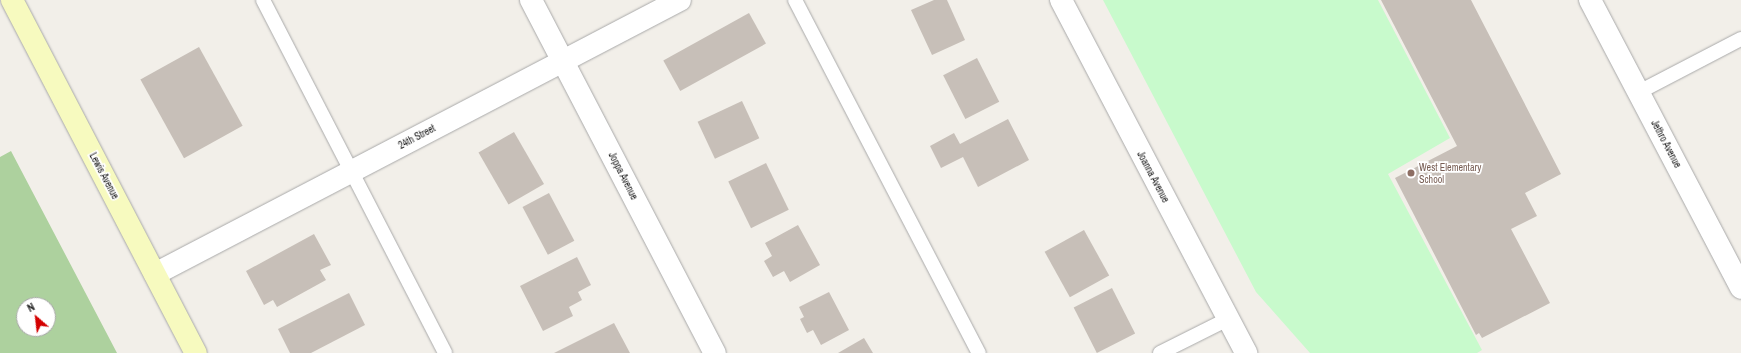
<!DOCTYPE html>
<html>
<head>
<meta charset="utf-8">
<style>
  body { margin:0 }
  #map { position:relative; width:1741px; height:353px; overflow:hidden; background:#f2efe9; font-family:"Archivo Narrow",sans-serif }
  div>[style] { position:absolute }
  .forest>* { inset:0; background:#add19e }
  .park>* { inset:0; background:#c8facc }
  .building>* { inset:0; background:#c7bfb8; transform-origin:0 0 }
  .roads { filter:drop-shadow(0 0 1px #a9a9a9) drop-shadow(0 0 1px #a9a9a9) }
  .lane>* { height:14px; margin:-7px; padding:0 7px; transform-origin:7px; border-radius:7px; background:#fff }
  .street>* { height:22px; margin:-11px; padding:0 11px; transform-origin:11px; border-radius:11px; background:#fff }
  .secondary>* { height:22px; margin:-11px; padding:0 11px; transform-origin:11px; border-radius:11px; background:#f7fabf }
  .dots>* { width:11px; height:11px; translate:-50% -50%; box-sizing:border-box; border:2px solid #fff; border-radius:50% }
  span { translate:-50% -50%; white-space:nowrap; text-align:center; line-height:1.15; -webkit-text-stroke:3.5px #fff; paint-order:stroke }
  .street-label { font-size:10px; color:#222 }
  .education-label { font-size:10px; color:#785e54 }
  .left { translate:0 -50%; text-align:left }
  .north { position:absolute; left:16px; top:297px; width:40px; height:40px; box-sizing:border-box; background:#fff; border:1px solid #a7a7a7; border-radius:50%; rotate:332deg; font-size:11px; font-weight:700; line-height:16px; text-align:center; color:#222 }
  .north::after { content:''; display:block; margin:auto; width:14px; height:18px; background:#d40000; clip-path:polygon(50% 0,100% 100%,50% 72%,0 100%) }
</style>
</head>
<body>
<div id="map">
  <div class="forest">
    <i style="clip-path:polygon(evenodd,11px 151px,117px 353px,0 353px,0 157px,11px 151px,24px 305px,48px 305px,48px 329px,24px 329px,24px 305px)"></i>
  </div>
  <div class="park">
    <i style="clip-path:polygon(1103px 0,1378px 0,1450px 138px,1388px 174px,1482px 350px,1477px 353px,1310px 353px,1256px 292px)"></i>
  </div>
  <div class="building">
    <i style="clip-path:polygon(934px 0,947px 0,965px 40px,932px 55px,911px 10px)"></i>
    <i style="clip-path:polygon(1381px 0,1471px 0,1561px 174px,1525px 193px,1537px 216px,1511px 229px,1550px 303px,1482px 338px,1479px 333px,1476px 335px,1395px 178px,1457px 146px)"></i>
    <i style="left:749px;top:13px;width:35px;height:98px;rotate:61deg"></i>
    <i style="left:199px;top:47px;width:90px;height:67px;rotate:61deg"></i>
    <i style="left:977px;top:58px;width:49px;height:38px;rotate:63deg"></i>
    <i style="left:742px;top:101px;width:41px;height:49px;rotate:65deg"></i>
    <i style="clip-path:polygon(1008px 119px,1029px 160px,978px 187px,963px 157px,941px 168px,930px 146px,954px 133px,960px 144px)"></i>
    <i style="left:514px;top:132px;width:60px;height:41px;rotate:60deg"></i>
    <i style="left:766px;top:163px;width:52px;height:42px;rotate:64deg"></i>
    <i style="left:549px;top:193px;width:54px;height:30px;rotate:62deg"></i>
    <i style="clip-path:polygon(798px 225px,820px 265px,790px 282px,784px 271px,773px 277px,764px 261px,772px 256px,765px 243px)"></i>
    <i style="left:1084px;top:230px;width:52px;height:45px;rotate:61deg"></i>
    <i style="clip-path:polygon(314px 234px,331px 265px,320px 270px,326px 280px,277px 307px,273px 300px,264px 305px,246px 271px)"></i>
    <i style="clip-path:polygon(577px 257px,591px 285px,578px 292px,582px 300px,569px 307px,573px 316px,543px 331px,520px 286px)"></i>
    <i style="left:1112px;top:288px;width:51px;height:43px;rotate:63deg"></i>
    <i style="clip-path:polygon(829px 292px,849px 330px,821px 345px,813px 330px,807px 333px,800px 319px,804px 317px,799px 307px)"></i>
    <i style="clip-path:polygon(349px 293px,365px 325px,311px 353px,290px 353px,278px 329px)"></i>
    <i style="clip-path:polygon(614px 323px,630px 353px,554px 353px)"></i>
    <i style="clip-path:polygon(864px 338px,873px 353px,838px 353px)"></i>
  </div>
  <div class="roads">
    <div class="lane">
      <i style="left:263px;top:0;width:397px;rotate:62.7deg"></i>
      <i style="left:795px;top:0;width:398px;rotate:62.5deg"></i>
      <i style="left:1639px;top:92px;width:115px;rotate:-27.5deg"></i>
      <i style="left:1160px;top:353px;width:76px;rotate:-26.6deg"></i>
    </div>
    <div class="street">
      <i style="left:531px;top:0;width:398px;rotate:62.5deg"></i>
      <i style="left:1061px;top:0;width:399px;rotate:62.3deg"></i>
      <i style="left:1590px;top:0;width:325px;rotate:62.3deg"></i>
      <i style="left:155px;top:274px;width:592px;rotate:-27.56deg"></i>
    </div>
    <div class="secondary">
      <i style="left:12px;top:0;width:398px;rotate:62.5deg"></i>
    </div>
  </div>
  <div class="dots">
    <i style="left:1411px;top:173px;background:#8d6e63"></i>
  </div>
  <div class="street-label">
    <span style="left:417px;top:137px;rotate:-28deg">24th Street</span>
    <span style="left:1666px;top:144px;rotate:62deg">Jethro Avenue</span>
    <span style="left:104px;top:176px;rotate:62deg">Lewis Avenue</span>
    <span style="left:623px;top:176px;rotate:63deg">Joppa Avenue</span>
    <span style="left:1153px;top:177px;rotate:62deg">Joanna Avenue</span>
  </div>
  <div class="education-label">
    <span class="left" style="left:1419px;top:173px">West Elementary<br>School</span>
  </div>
  <div class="north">N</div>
</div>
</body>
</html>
